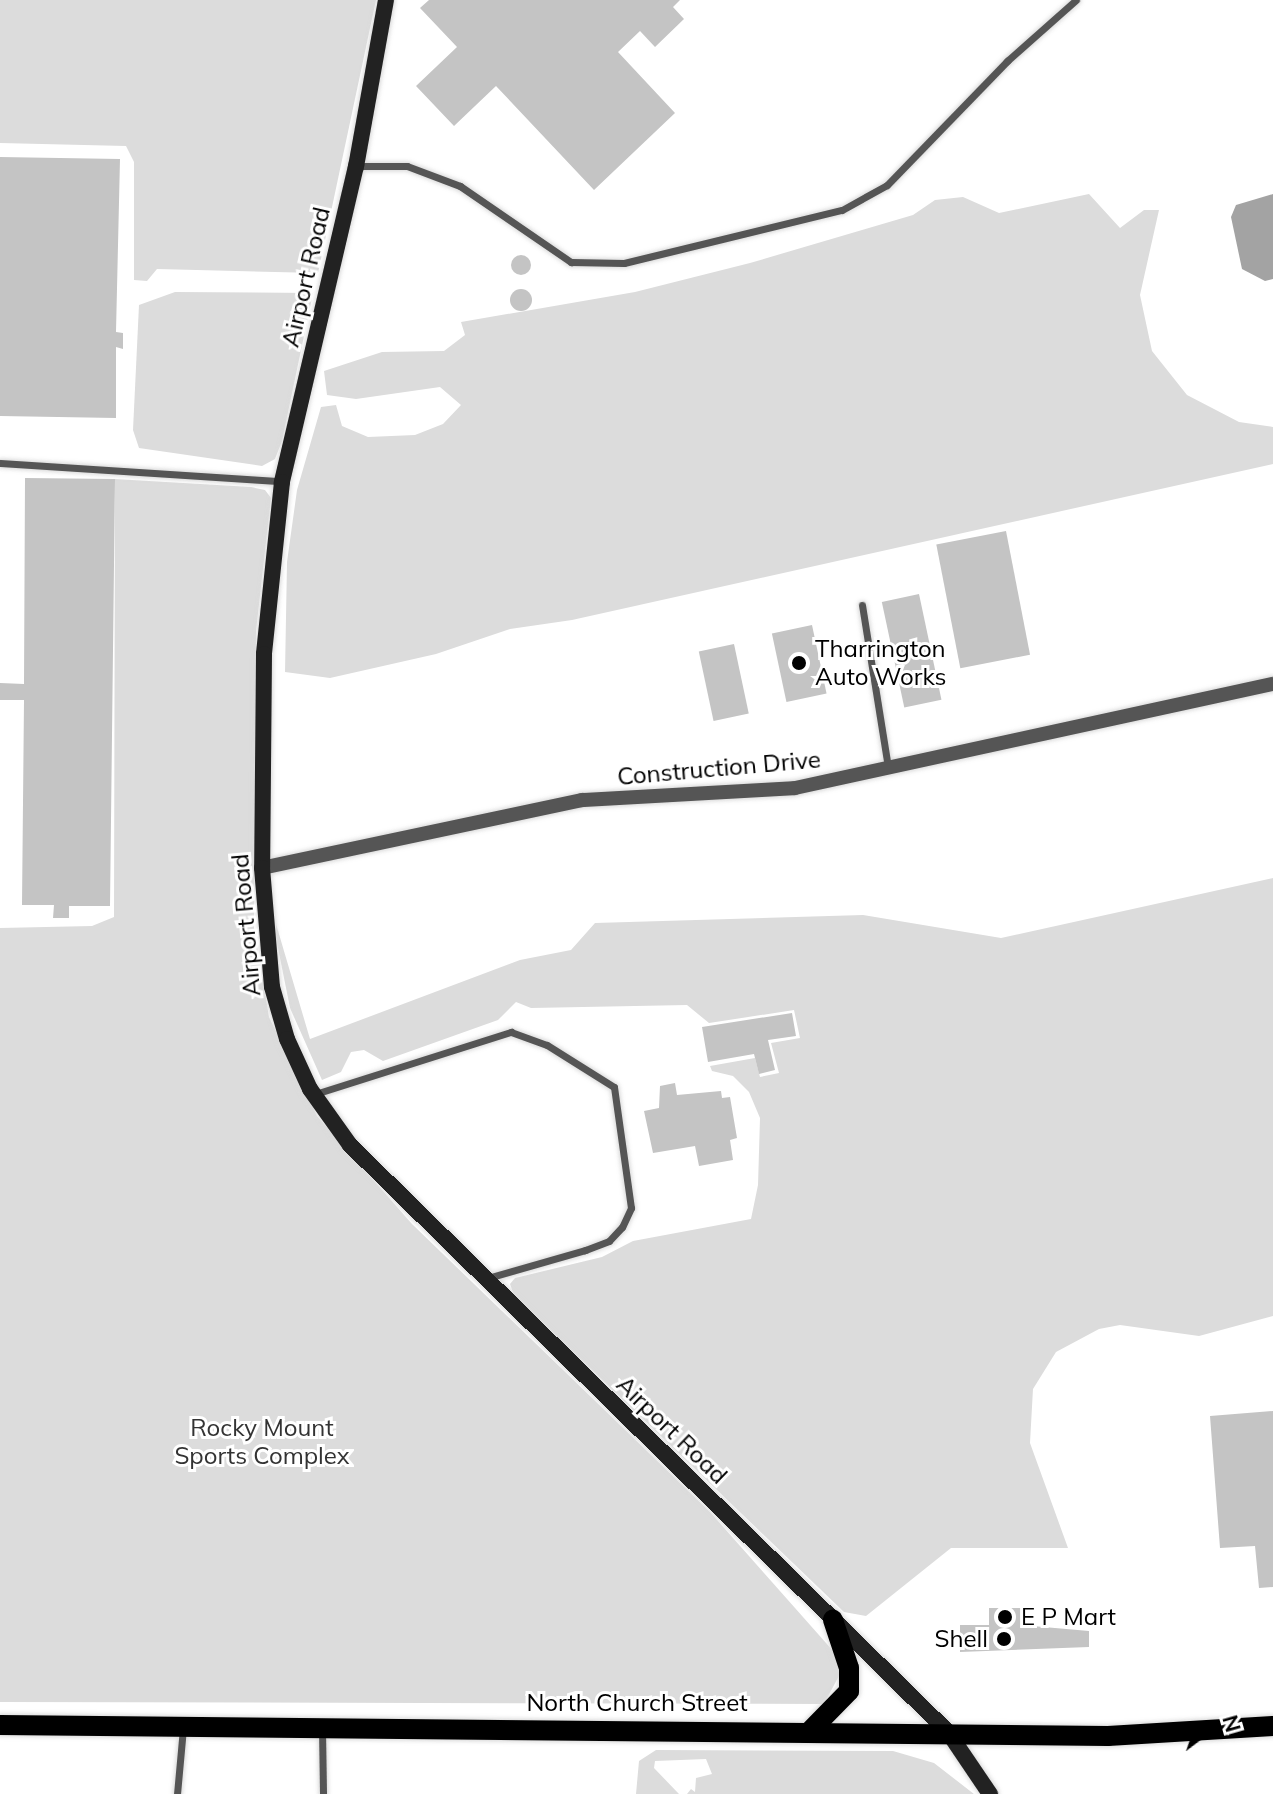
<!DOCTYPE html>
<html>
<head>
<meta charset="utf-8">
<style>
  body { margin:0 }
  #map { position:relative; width:1273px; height:1794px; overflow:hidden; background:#fff; font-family:Mulish,sans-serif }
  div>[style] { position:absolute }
  .green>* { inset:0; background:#dcdcdc }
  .water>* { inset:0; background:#a3a3a3 }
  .building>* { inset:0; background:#c4c4c4; transform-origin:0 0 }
  .round { border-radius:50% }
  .roads { filter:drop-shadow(0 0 2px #dbdbdb) drop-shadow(0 0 2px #dbdbdb) }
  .service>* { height:7px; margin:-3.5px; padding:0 3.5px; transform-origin:3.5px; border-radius:3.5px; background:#555 }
  .minor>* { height:14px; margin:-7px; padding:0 7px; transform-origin:7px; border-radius:7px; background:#555 }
  .secondary>* { height:16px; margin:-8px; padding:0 8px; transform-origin:8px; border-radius:8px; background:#222 }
  .primary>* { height:20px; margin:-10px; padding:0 10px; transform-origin:10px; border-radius:10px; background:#000 }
  .dots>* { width:22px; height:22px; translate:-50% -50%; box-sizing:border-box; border:4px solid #fff; border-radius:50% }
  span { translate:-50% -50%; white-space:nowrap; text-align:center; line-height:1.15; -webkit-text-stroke:6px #fff; paint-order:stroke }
  .street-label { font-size:24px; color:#000 }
  .poi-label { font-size:24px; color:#000 }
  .left { translate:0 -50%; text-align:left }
  .right { translate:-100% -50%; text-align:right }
  .park-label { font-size:24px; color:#333 }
  .north { position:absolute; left:1169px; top:1690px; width:80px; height:80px; -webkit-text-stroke:6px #fff; paint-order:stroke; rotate:74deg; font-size:22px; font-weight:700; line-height:32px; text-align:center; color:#000 }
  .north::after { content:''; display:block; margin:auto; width:28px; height:36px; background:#000; clip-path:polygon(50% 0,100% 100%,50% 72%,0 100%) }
</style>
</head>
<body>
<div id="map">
  <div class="green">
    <i style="clip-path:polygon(0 0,376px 0,318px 273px,157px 269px,147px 281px,134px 280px,134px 162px,126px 146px,0 143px)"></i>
    <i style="clip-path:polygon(1089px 194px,1120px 228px,1144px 210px,1159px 210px,1140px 295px,1152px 351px,1187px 395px,1239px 422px,1273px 427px,1273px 464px,572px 620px,510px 629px,436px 654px,330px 678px,285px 672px,287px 562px,297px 490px,321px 407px,336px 405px,342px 426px,368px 437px,415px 435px,443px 424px,461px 405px,440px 387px,356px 399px,327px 395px,324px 371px,382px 352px,444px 351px,465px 335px,461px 322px,635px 292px,750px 263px,913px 215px,935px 200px,963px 197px,999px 213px)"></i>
    <i style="clip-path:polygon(175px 292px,313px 293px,282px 441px,275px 459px,262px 466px,139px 448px,133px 430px,139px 305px)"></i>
    <i style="clip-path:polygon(115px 479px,251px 487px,265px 490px,271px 498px,256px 631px,254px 928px,269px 1017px,317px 1116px,412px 1224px,710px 1512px,834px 1652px,841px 1672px,824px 1704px,0 1702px,0 928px,92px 926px,114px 917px)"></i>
    <i style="clip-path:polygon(1273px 878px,1273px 1316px,1199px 1336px,1120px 1325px,1099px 1329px,1056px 1352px,1033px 1389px,1030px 1443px,1068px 1548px,951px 1548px,866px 1616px,844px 1612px,514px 1295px,510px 1284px,515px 1278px,602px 1257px,633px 1241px,751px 1219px,758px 1185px,760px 1118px,749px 1092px,733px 1076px,712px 1071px,710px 1066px,755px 1058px,760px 1077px,779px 1073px,771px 1043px,800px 1038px,794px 1010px,709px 1023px,687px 1005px,531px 1008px,516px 1002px,498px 1020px,383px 1061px,364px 1050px,351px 1052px,341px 1072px,322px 1080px,290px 1008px,275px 933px,276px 924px,310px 1039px,520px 960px,571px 950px,595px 923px,863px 915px,1001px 938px)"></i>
    <i style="clip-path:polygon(656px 1750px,893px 1751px,934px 1763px,974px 1794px,687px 1794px,691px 1789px,695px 1792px,696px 1778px,712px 1774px,706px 1759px,655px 1761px,654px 1768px,679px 1794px,636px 1794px,639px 1761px)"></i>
  </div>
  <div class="water">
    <i style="clip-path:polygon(1273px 194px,1273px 279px,1265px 281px,1242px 269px,1231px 217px,1236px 205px)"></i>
  </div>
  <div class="building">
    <i style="clip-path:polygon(429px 0,680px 0,673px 7px,684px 19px,655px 47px,640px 31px,618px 52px,675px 113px,594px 190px,496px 86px,454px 126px,416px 86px,457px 47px,420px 8px)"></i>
    <i style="clip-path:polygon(0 157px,120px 159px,116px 332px,123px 333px,123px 349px,116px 347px,116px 418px,0 416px)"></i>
    <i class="round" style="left:511px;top:255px;width:20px;height:20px"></i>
    <i class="round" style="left:510px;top:289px;width:22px;height:22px"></i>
    <i style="clip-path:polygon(25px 478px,115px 479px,110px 906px,69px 906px,69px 918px,53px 918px,54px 905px,22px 905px,24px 700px,0 700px,0 683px,24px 684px)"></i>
    <i style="left:1006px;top:531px;width:126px;height:71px;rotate:79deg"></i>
    <i style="left:919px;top:594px;width:108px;height:38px;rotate:78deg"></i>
    <i style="left:812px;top:625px;width:70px;height:41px;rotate:78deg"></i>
    <i style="left:734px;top:644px;width:71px;height:36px;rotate:78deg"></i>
    <i style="clip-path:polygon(792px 1013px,796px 1036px,768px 1040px,775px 1070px,759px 1074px,754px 1054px,708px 1062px,702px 1027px)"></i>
    <i style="clip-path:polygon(675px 1083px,677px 1095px,721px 1091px,722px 1098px,730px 1097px,737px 1138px,730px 1140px,733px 1160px,699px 1166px,695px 1146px,653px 1153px,644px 1111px,659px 1108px,660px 1086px)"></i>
    <i style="clip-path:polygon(1273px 1411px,1273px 1587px,1259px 1588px,1255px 1546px,1220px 1548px,1210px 1416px)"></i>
    <i style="clip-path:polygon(989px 1608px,1021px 1608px,1021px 1625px,1089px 1631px,1089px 1647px,960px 1652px,960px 1625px,989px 1625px)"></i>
  </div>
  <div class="roads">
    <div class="service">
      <i style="left:356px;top:166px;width:51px"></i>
      <i style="left:407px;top:166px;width:57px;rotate:20.7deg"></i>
      <i style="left:460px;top:186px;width:135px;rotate:34.4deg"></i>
      <i style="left:571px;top:262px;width:53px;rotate:1.1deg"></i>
      <i style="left:624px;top:263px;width:224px;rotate:-13.7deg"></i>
      <i style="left:842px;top:210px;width:51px;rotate:-29.1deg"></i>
      <i style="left:887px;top:185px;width:173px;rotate:-45.9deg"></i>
      <i style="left:1007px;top:61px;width:92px;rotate:-41.5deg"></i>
      <i style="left:0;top:463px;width:282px;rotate:3.7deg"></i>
      <i style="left:862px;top:605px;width:164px;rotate:80.9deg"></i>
      <i style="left:315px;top:1094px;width:206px;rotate:-17.6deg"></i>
      <i style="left:511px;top:1032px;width:38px;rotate:20deg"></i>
      <i style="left:547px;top:1045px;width:79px;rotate:32.1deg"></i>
      <i style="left:614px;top:1087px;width:122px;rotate:82deg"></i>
      <i style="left:631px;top:1208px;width:21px;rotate:115deg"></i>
      <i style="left:622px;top:1227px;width:19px;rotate:133deg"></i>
      <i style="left:609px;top:1241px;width:26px;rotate:159deg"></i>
      <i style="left:585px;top:1250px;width:101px;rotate:163.9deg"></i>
      <i style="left:322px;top:1729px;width:65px;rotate:89.1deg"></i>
      <i style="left:177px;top:1794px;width:66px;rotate:-84.8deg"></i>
    </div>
    <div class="minor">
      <i style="left:262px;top:868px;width:327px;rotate:-12deg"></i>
      <i style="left:582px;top:800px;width:213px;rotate:-3.2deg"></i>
      <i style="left:795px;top:788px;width:489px;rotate:-12.3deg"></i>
    </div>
    <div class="secondary">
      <i style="left:386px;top:0;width:169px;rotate:100.2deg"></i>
      <i style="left:356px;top:166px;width:325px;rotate:103.2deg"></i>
      <i style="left:282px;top:482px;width:173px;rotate:96deg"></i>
      <i style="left:264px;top:654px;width:214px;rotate:90.5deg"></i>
      <i style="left:262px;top:868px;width:119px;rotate:85.2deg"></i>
      <i style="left:272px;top:987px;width:54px;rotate:73.9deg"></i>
      <i style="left:287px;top:1039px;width:55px;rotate:65.3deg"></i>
      <i style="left:310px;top:1089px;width:69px;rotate:54.5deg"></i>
      <i style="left:350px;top:1145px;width:838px;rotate:44.47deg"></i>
      <i style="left:948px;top:1732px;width:75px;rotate:55.9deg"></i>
    </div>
    <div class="primary">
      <i style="left:0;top:1725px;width:1108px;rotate:0.57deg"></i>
      <i style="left:1108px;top:1736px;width:165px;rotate:-3.5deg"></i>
      <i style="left:810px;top:1731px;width:56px;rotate:-45.7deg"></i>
      <i style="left:849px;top:1691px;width:23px;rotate:-90deg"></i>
      <i style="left:849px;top:1668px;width:51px;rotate:-108.4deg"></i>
    </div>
  </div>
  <div class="dots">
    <i style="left:799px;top:663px;background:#000"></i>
    <i style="left:1005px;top:1617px;background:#000"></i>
    <i style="left:1004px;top:1639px;background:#000"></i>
  </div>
  <div class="street-label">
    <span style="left:306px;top:277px;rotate:-77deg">Airport Road</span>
    <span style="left:719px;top:768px;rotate:-5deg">Construction Drive</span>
    <span style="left:246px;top:925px;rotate:-95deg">Airport Road</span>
    <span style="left:672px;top:1430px;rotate:44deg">Airport Road</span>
    <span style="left:637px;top:1703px">North Church Street</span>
  </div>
  <div class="poi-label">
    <span class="left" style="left:815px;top:663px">Tharrington<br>Auto Works</span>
    <span class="left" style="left:1021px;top:1617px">E P Mart</span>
    <span class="right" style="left:988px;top:1639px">Shell</span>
  </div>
  <div class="park-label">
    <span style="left:262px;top:1442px">Rocky Mount<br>Sports Complex</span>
  </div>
  <div class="north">N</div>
</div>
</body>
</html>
